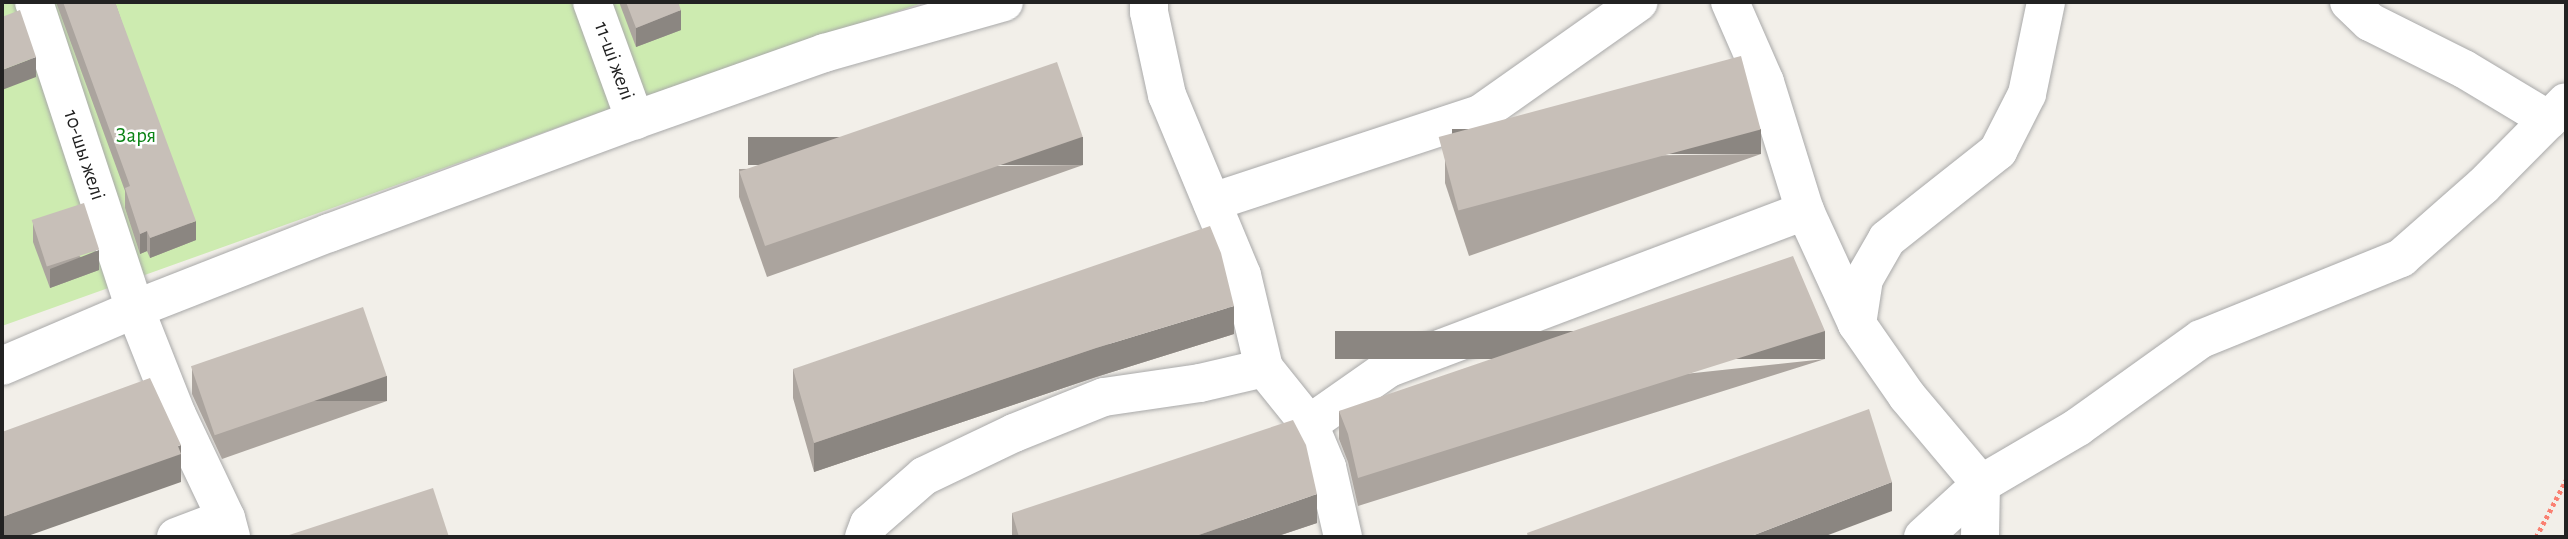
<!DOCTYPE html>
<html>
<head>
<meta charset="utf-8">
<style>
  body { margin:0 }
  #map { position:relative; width:2568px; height:539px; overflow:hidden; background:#f2efe9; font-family:"Alegreya Sans",sans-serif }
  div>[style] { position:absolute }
  .grass>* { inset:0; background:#cdebb0 }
  .path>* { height:4.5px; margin-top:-2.25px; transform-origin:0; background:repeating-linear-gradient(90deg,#fa8072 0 3.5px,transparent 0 7px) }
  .roads { filter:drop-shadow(0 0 2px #a9a9a9) drop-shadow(0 0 2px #a9a9a9) }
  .minor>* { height:38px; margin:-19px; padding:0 19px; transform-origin:19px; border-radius:19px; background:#fff }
  .wall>* { inset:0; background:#aba49e }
  .shaded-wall>* { inset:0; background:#8b8681; transform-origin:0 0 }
  .building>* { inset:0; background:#c7bfb8; transform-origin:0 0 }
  span { translate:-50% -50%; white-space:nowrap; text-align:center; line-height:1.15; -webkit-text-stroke:5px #fff; paint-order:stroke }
  .street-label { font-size:21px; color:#222 }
  .park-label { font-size:21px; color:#0c8416 }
  .frame { position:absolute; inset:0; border:4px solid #222; pointer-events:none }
</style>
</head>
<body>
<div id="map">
  <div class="grass">
    <i style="clip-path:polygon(2px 2px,925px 2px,640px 98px,2px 326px)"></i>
  </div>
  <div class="path">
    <i style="left:2536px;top:537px;width:64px;rotate:-62.2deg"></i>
  </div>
  <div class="roads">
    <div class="minor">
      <i style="left:34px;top:2px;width:323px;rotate:71.8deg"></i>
      <i style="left:135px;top:309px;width:114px;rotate:68.4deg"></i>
      <i style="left:177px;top:415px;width:114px;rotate:64.6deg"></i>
      <i style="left:226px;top:518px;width:20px;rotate:75deg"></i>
      <i style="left:592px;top:2px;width:126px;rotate:70deg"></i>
      <i style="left:1149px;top:2px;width:10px;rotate:90deg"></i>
      <i style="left:1149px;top:12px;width:85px;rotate:77.8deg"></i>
      <i style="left:1167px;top:95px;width:195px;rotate:67.4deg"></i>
      <i style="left:1242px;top:275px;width:96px;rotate:76.7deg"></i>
      <i style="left:1264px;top:368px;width:72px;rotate:51.2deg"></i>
      <i style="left:1309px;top:424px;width:47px;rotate:67.3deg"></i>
      <i style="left:1327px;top:467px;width:72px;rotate:77.1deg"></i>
      <i style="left:1730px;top:2px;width:87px;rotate:66.4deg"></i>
      <i style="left:1765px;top:82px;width:135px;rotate:72.8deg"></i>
      <i style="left:1805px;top:211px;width:124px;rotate:65.3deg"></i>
      <i style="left:1857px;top:324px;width:88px;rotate:55.2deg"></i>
      <i style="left:1907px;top:396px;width:115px;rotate:49.9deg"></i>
      <i style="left:1981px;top:484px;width:53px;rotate:91.1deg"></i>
      <i style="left:2349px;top:2px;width:29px;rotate:44deg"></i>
      <i style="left:2370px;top:22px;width:105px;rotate:26.6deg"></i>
      <i style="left:2464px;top:69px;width:99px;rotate:31deg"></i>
      <i style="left:1212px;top:202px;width:282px;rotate:-18.2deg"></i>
      <i style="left:1480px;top:114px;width:194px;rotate:-35.2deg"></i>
      <i style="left:1857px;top:324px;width:46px;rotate:-81.2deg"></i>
      <i style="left:1864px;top:279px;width:46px;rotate:-60.1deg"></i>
      <i style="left:1887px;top:239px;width:142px;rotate:-38.4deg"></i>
      <i style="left:1998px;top:151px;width:64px;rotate:-63deg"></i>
      <i style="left:2027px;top:94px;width:94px;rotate:-78.3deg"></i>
      <i style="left:2px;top:366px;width:145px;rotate:-23.2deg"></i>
      <i style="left:135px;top:309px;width:208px;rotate:-21.4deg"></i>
      <i style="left:329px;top:233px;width:326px;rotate:-20.3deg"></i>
      <i style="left:635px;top:120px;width:201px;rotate:-19.5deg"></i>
      <i style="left:824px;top:53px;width:187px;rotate:-15.8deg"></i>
      <i style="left:1309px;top:424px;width:98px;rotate:-35deg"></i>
      <i style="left:1389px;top:368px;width:445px;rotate:-20.7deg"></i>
      <i style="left:176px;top:537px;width:53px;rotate:-20.8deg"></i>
      <i style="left:864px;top:537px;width:14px;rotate:-69deg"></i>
      <i style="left:869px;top:524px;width:73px;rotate:-41.1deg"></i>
      <i style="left:924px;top:476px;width:100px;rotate:-25.5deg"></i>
      <i style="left:1014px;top:433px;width:97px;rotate:-21.8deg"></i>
      <i style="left:1104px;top:397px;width:97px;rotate:-8.3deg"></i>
      <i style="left:1200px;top:383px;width:66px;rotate:-13.2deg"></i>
      <i style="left:1923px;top:537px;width:79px;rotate:-42.4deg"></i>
      <i style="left:1981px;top:484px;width:113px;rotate:-30.4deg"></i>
      <i style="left:2078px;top:427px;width:151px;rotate:-35.6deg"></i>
      <i style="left:2201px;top:339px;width:216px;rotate:-22deg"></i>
      <i style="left:2401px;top:258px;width:109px;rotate:-41.3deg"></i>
      <i style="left:2483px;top:186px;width:118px;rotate:-45.3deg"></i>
    </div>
  </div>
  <div class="wall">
    <i style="clip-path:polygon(56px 2px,115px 2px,196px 240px,150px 258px,147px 251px,140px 254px,125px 208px,125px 191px)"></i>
    <i style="clip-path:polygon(619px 2px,678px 2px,681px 30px,636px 47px)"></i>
    <i style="clip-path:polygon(1761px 154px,1469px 256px,1445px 183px,1445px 158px)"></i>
    <i style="clip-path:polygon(1083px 165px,767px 277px,739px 197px,739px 169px)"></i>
    <i style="clip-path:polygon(33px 223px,99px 270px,50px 288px,33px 242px)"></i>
    <i style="clip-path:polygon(1234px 334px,1096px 377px,814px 472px,793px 398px,793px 369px)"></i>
    <i style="clip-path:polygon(1825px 359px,1358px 506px,1348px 462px,1339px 439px,1339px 411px)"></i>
    <i style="clip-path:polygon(192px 368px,387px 401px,222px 459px,192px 394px)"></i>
    <i style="clip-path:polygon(1012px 513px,1317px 523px,1275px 537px,1012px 537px)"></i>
  </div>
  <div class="shaded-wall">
    <i style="clip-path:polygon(681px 10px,681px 30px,636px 47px,636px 28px)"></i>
    <i style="clip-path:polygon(36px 57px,36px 77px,2px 90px,2px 70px)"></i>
    <i style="left:1761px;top:129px;width:25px;height:309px;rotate:90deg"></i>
    <i style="left:1083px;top:137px;width:28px;height:335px;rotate:90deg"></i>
    <i style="clip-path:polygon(196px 221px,196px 240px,150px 258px,150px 238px)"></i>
    <i style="clip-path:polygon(147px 231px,147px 251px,140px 254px,140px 234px)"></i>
    <i style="clip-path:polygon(99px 250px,99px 270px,50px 288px,50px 269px)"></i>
    <i style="clip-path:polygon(1234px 306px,1234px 334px,1096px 377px,814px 472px,814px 443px,1096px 348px)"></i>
    <i style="left:1825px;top:331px;width:28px;height:490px;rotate:90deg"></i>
    <i style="left:387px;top:376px;width:25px;height:175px;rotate:90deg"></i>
    <i style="clip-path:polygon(181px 445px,181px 482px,25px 537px,2px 537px,2px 517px)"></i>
    <i style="clip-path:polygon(1892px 482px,1892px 511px,1823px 537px,1749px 537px)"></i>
    <i style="clip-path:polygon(1317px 494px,1317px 523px,1275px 537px,1193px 537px)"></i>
  </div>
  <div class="building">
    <i style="clip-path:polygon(63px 2px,115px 2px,196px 221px,150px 238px,147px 231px,140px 234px,125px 188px,130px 186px)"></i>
    <i style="clip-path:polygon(626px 2px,678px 2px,681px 10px,636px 28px)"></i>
    <i style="clip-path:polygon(20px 10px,36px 57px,2px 70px,2px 17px)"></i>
    <i style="left:1741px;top:56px;width:76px;height:313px;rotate:75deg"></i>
    <i style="left:1057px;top:62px;width:79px;height:336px;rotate:71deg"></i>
    <i style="left:84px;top:203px;width:49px;height:55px;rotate:72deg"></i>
    <i style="clip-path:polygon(1210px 226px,1221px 253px,1234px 306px,1096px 348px,814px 443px,793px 369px)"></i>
    <i style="clip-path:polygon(1793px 256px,1825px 331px,1358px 478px,1348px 434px,1339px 411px)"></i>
    <i style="left:363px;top:307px;width:73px;height:182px;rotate:71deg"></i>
    <i style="clip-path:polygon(150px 378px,181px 445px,178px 446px,181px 454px,2px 517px,2px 432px)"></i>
    <i style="clip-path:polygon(1869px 409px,1892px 482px,1749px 537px,1528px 537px,1527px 533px)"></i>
    <i style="clip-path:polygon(1293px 420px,1306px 445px,1317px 494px,1193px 537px,1019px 537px,1012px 513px)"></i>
    <i style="clip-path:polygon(433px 488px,449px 537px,283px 537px)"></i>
  </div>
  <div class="street-label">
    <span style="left:614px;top:61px;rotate:70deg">11-ші желі</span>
    <span style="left:84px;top:155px;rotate:72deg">10-шы желі</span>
  </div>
  <div class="park-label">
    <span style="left:136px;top:136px">Заря</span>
  </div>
  <div class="frame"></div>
</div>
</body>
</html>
